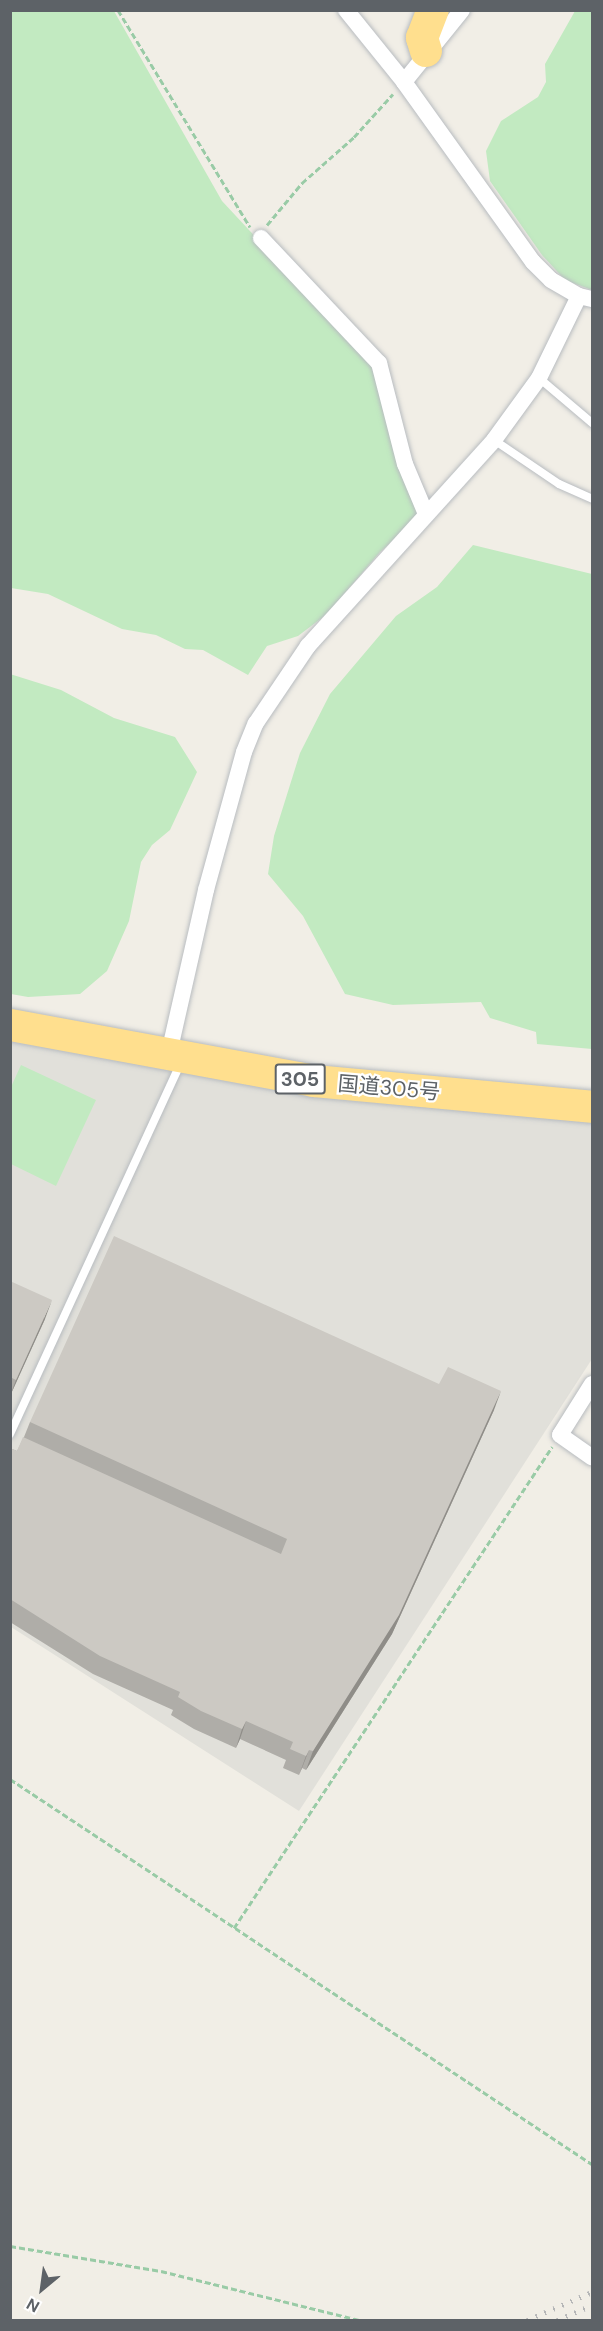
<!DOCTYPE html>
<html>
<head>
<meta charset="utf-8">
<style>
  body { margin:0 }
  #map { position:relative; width:603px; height:2331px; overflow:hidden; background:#f1eee6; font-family:"DM Sans","Noto Sans JP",sans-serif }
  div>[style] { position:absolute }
  .industrial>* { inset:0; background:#e1e0da }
  .green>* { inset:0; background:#c2eac1 }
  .path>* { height:3px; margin-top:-1.5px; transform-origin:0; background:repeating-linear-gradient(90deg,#99cba6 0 6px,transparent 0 9px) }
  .roads { filter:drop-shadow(0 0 2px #b8bcc0) drop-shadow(0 0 2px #b8bcc0) }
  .lane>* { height:8px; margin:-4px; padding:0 4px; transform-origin:4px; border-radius:4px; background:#fff }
  .street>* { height:16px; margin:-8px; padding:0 8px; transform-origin:8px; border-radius:8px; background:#fff }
  .highway>* { height:32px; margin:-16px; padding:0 16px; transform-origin:16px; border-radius:16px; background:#ffdf8e }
  .rail>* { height:4.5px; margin-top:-2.25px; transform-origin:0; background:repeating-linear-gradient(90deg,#b5b6b7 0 1.5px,transparent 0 9.5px) }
  .wall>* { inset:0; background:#afada8 }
  .shaded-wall>* { inset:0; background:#8f8d88 }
  .building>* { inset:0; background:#ccc9c3 }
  span { translate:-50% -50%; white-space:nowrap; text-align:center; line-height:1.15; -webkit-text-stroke:4.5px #fff; paint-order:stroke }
  .shield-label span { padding:2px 4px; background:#fff; border:2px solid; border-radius:4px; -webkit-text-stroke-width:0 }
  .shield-label { font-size:20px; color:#5d6267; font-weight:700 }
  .street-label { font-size:21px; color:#5d6267 }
  .frame { position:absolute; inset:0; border:12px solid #5d6267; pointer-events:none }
  .north { position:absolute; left:12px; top:2259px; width:60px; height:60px; -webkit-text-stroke:4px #fff; paint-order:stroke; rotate:209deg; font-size:16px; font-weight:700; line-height:24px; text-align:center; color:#5d6267 }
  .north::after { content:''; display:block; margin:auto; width:21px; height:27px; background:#5d6267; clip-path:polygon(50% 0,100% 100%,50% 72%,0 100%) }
</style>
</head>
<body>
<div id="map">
  <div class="industrial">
    <i style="clip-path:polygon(10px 1035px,592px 1119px,592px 1359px,299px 1811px,11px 1627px)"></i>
  </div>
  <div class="green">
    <i style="clip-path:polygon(10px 11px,114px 11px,222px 201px,372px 362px,420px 516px,380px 552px,327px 614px,298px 636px,267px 646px,248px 675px,203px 650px,185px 649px,156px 635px,122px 629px,48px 594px,11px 588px)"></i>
    <i style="clip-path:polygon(575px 11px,592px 11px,592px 290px,565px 280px,542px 255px,490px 181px,486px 151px,501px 121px,538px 97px,546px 82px,545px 64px)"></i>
    <i style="clip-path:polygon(473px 545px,592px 574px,592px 1049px,537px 1044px,536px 1032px,490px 1018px,481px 1002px,393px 1005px,345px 994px,303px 916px,268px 874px,274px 836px,300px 753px,330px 694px,396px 616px,437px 587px)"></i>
    <i style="clip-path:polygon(10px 674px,61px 690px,114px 718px,175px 737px,197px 772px,170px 830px,152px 845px,141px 862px,129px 921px,107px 971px,80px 994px,28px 997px,11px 994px)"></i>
    <i style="clip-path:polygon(21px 1065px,96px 1100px,56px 1186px,11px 1164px,11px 1087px)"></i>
  </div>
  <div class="path">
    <i style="left:118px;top:10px;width:254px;rotate:58.7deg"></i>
    <i style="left:267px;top:225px;width:55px;rotate:-50.2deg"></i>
    <i style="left:302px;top:183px;width:69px;rotate:-41.5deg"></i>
    <i style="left:354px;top:137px;width:58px;rotate:-47.8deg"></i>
    <i style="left:10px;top:1779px;width:698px;rotate:33.49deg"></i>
    <i style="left:234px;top:1928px;width:577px;rotate:-56.53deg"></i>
    <i style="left:10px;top:2246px;width:153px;rotate:9.4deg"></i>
    <i style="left:161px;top:2271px;width:204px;rotate:13.9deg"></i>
  </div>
  <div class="roads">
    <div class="lane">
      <i style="left:539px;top:378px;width:70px;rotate:40.3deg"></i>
      <i style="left:494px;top:440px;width:78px;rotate:34.1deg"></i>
      <i style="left:559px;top:484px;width:36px;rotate:24deg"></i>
      <i style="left:10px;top:1434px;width:409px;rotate:-65.3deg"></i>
    </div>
    <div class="street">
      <i style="left:346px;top:10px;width:92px;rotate:51.1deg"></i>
      <i style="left:404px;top:82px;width:221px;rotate:54.4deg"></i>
      <i style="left:533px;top:262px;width:25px;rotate:45deg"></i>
      <i style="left:551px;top:280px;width:32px;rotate:30deg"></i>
      <i style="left:579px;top:296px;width:13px;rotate:13deg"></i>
      <i style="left:404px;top:82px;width:92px;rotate:-51.1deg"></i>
      <i style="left:261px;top:238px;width:172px;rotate:46.7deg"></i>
      <i style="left:379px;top:363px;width:104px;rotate:75.6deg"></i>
      <i style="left:405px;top:464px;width:54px;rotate:67.2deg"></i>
      <i style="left:169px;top:1053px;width:167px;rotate:-77.2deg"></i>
      <i style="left:206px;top:890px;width:143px;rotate:-74.6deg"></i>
      <i style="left:244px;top:752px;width:31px;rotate:-68deg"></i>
      <i style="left:256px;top:723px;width:93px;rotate:-56deg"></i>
      <i style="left:308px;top:646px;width:278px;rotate:-47.9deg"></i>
      <i style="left:494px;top:440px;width:77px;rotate:-54deg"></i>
      <i style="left:539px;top:378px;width:91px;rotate:-64deg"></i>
      <i style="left:592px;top:1384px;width:60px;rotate:122.1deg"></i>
      <i style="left:560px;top:1435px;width:39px;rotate:35deg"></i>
    </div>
    <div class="highway">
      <i style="left:426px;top:51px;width:14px;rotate:-107deg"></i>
      <i style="left:422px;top:38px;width:30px;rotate:-69deg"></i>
      <i style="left:10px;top:1025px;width:309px;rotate:10.4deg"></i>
      <i style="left:314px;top:1081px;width:279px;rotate:5.3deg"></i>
    </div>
  </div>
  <div class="rail">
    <i style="left:527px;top:2320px;width:71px;rotate:-23.3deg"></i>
    <i style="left:557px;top:2320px;width:38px;rotate:-23deg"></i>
  </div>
  <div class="wall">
    <i style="clip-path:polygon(10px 1281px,45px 1319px,10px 1396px)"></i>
    <i style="clip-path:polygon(494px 1410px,392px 1634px,306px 1770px,302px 1768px,299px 1775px,283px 1768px,286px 1760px,240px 1739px,236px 1748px,194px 1729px,171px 1715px,173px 1710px,93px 1674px,10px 1622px,10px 1448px,17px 1451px,24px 1437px,30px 1422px)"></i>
  </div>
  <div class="shaded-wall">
    <i style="clip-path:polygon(52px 1300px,45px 1319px,10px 1396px,16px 1380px)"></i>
    <i style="clip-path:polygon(501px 1391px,494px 1410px,392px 1634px,306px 1770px,313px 1751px)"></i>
    <i style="clip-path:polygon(246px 1721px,240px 1739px,236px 1748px,242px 1729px)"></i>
    <i style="clip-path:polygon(309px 1750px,302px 1768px,299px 1775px,306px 1756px)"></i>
  </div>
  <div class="building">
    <i style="clip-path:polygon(114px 1236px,439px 1384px,448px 1367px,501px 1391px,399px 1615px,313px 1751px,309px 1750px,306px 1756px,290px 1749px,293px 1742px,246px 1721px,242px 1729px,201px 1711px,178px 1697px,180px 1692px,100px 1656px,10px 1599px,10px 1448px,17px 1451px,23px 1437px,281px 1554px,287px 1539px,30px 1422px)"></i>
    <i style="clip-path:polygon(10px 1281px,52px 1300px,16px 1380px,10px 1377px)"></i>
  </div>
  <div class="shield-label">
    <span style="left:300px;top:1079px">305</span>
  </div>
  <div class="street-label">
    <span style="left:389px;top:1088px;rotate:5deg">国道305号</span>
  </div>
  <div class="frame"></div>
  <div class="north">N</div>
</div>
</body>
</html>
